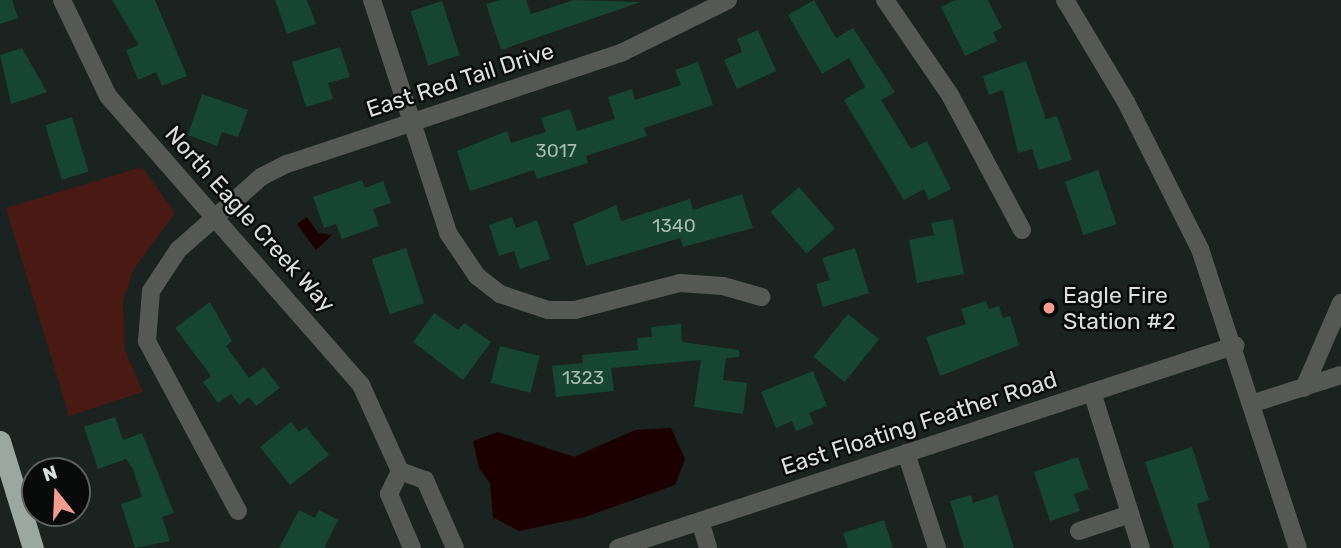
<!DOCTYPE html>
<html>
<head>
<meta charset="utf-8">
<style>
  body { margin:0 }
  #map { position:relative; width:1341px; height:548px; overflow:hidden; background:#1a231f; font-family:Rubik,sans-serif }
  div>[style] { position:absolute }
  .green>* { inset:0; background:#491914 }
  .water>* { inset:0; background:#1c0000 }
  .building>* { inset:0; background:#164533; transform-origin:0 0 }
  .minor>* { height:18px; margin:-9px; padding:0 9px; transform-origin:9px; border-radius:9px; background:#545956 }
  .highway>* { height:21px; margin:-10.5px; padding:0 10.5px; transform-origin:10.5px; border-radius:10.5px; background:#9ba7a1 }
  .dots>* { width:19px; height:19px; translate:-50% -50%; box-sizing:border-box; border:4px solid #080b0a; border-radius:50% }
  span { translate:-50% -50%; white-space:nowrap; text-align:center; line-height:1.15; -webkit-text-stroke:5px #080b0a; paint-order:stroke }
  .number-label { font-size:19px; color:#a9b9b2 }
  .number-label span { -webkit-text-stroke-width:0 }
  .street-label { font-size:23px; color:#dae0dd }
  .poi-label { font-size:23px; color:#dae0dd }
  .left { translate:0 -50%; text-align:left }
  .north { position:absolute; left:21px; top:457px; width:70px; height:70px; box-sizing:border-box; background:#080b0a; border:2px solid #5c605e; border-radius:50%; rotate:342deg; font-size:19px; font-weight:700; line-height:28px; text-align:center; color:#dae0dd }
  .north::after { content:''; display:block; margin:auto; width:24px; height:32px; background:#f59c91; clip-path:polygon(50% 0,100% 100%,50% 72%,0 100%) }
</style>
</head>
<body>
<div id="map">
  <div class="green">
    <i style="clip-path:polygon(142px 167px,175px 213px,134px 269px,123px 300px,125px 350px,143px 392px,69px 416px,6px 208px)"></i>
  </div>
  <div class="water">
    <i style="clip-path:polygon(307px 217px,318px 233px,332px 235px,316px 250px,297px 224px)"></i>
    <i style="clip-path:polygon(671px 428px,685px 459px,675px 485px,585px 517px,519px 531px,493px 517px,490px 483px,479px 468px,473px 441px,498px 432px,574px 457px,635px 430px)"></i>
  </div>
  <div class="building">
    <i style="clip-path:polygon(0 0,12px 0,18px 18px,0 24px)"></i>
    <i style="clip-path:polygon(112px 0,155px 0,187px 76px,162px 86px,156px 72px,138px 80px,126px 50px,139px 45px)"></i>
    <i style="clip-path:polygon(275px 0,307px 0,316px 24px,287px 34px)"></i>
    <i style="clip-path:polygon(500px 0,526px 0,531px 14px,574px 0,641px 2px,501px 50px,486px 4px)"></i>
    <i style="clip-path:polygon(814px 0,836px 38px,853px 28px,895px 92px,881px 100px,911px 149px,927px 141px,951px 189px,929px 200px,924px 189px,904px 200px,844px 100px,865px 87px,849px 58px,822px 74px,788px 15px)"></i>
    <i style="clip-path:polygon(955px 0,988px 0,1002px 28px,993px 32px,997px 41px,965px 56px,941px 7px)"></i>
    <i style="left:442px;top:1px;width:57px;height:33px;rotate:72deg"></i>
    <i style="clip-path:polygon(758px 30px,776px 71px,737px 89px,724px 60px,742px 52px,737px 39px)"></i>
    <i style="clip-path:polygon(340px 47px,350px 77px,328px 83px,333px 99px,306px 107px,292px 62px)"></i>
    <i style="clip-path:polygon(22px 48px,47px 92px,11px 104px,0 55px)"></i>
    <i style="clip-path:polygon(1026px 61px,1046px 119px,1057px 116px,1072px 160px,1039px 170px,1032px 149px,1018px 153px,1003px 90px,989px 95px,983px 76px)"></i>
    <i style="clip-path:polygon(698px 62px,713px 105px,644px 128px,647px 136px,586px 156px,588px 163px,537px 179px,534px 170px,470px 191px,457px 151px,507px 131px,511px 143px,546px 132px,541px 118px,570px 109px,577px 131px,615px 119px,608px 97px,632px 89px,635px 100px,681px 85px,675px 70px)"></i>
    <i style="clip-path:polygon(202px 94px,248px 110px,238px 137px,222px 132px,217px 146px,188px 135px)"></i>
    <i style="left:72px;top:117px;width:57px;height:28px;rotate:73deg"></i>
    <i style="left:1098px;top:170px;width:57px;height:35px;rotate:71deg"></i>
    <i style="clip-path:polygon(362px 180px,365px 188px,383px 181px,391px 203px,373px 209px,379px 226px,342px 239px,336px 224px,324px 228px,313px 197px)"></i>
    <i style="left:799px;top:187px;width:55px;height:38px;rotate:49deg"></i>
    <i style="clip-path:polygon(742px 194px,753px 228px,683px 247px,680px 238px,586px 266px,573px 224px,616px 205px,621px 221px,690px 199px,693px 210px)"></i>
    <i style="clip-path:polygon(512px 217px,516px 228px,537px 220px,550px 259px,520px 269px,514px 251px,499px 256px,489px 225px)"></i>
    <i style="clip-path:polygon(953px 219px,964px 274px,917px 283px,909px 240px,934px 235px,931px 223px)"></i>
    <i style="left:406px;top:248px;width:58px;height:36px;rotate:72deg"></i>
    <i style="clip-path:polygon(855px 248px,869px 293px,823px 307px,816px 284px,830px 280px,822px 258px)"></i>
    <i style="clip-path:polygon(986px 301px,989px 309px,999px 306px,1003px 318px,1010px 316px,1019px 345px,940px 376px,926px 337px,966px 324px,961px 309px)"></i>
    <i style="clip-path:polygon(210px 302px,232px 341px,226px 346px,249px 378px,264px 367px,280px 388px,256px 406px,249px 397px,239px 405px,231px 394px,218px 403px,203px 382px,211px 376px,175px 328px)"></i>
    <i style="clip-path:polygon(434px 313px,458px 330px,464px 323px,491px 342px,463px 380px,413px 342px)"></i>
    <i style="left:848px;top:314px;width:40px;height:55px;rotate:39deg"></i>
    <i style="clip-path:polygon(681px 324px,682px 342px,739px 350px,739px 357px,726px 358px,723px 380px,747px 383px,743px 414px,694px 407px,701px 360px,611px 368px,614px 391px,556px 397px,552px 366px,583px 363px,582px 355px,638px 350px,637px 338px,652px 337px,651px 327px)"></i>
    <i style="left:500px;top:346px;width:41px;height:38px;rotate:14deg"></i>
    <i style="clip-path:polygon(813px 371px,827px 406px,809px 413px,814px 424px,796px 431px,792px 421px,776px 428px,761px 392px)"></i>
    <i style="clip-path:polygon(115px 417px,123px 440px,142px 433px,174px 513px,162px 517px,170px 541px,135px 548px,121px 504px,142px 497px,133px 469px,126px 459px,98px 469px,84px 427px)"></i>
    <i style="clip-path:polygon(291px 422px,299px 432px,306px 427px,329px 455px,290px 485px,260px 447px)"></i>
    <i style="clip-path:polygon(1192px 447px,1209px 500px,1197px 504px,1210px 548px,1174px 548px,1145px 462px)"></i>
    <i style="clip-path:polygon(1078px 457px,1089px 489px,1074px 494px,1080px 511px,1050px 521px,1034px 472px)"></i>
    <i style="clip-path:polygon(971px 495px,973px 503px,997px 495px,1014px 548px,964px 548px,950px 501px)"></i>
    <i style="clip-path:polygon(299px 510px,315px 518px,319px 510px,338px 520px,324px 548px,279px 548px)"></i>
    <i style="clip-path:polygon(884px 520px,893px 548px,848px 548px,843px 533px)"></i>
  </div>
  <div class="minor">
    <i style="left:62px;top:0;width:106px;rotate:64.4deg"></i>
    <i style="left:108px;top:96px;width:384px;rotate:48.8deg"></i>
    <i style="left:361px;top:385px;width:94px;rotate:65.6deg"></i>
    <i style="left:372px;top:0;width:245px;rotate:71.9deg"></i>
    <i style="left:448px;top:233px;width:52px;rotate:56deg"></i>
    <i style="left:477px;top:276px;width:29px;rotate:38deg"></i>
    <i style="left:500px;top:294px;width:51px;rotate:18.4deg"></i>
    <i style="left:548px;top:310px;width:27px"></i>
    <i style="left:575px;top:310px;width:108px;rotate:-14.4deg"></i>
    <i style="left:680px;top:283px;width:43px;rotate:4deg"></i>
    <i style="left:723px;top:286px;width:40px;rotate:16deg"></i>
    <i style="left:885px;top:0;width:115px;rotate:55.6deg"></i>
    <i style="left:950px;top:95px;width:153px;rotate:61.9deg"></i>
    <i style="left:1065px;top:0;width:119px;rotate:59.1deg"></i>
    <i style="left:1126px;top:102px;width:165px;rotate:63.3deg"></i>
    <i style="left:1200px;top:249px;width:315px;rotate:71.9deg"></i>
    <i style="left:1304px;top:388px;width:93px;rotate:-66.5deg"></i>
    <i style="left:1092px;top:392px;width:164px;rotate:72.6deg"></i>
    <i style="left:1254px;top:403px;width:91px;rotate:-17.8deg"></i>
    <i style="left:906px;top:453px;width:100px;rotate:71.9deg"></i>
    <i style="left:238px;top:511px;width:193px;rotate:-118.2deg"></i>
    <i style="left:147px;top:341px;width:50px;rotate:-85.4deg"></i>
    <i style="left:151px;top:291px;width:49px;rotate:-56.6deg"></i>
    <i style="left:178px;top:250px;width:111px;rotate:-41.3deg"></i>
    <i style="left:261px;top:177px;width:29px;rotate:-27deg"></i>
    <i style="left:287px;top:164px;width:354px;rotate:-18.4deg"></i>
    <i style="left:623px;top:52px;width:117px;rotate:-26.3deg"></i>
    <i style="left:700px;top:521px;width:28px;rotate:73deg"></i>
    <i style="left:1079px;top:531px;width:54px;rotate:-18.4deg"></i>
    <i style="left:412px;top:548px;width:59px;rotate:-113.1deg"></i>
    <i style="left:389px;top:494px;width:25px;rotate:-64deg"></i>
    <i style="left:400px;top:471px;width:27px;rotate:20deg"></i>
    <i style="left:425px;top:480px;width:74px;rotate:66.2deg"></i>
    <i style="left:618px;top:548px;width:650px;rotate:-18.18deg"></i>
  </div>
  <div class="highway">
    <i style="left:0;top:441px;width:112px;rotate:72.9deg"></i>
  </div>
  <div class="dots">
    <i style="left:1049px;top:308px;background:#f59c91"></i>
  </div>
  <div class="number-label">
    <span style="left:556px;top:151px">3017</span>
    <span style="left:674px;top:226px">1340</span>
    <span style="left:583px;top:378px">1323</span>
  </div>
  <div class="street-label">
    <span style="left:460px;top:80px;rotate:-18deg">East Red Tail Drive</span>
    <span style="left:250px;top:219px;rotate:48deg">North Eagle Creek Way</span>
    <span style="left:919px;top:423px;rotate:-18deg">East Floating Feather Road</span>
  </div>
  <div class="poi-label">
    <span class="left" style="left:1063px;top:308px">Eagle Fire<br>Station #2</span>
  </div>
  <div class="north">N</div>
</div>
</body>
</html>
